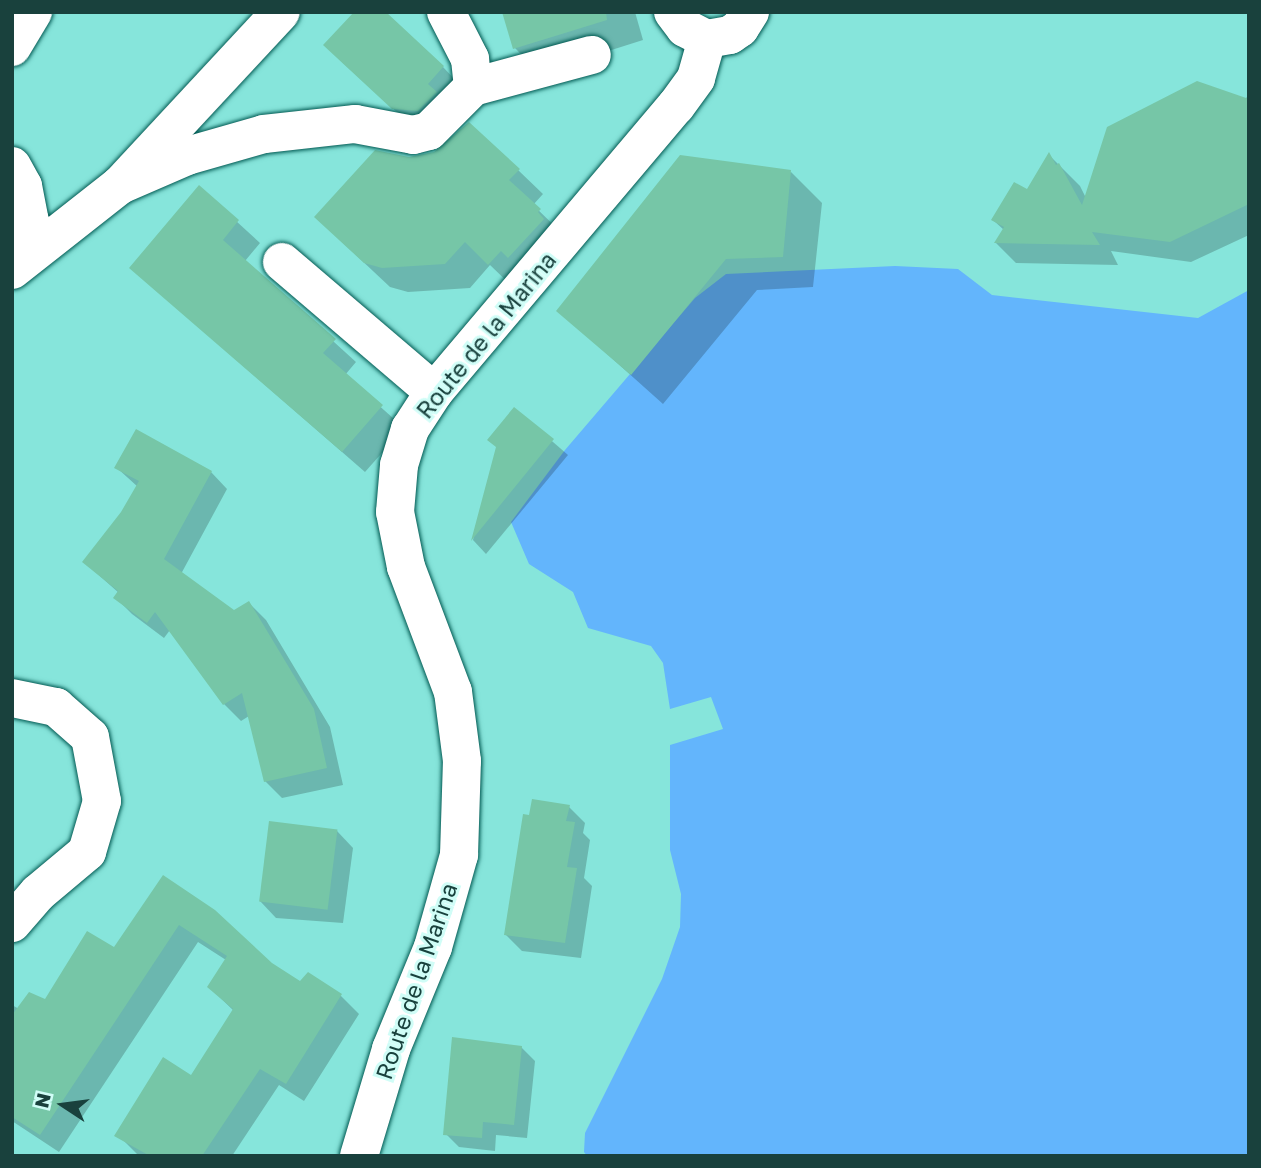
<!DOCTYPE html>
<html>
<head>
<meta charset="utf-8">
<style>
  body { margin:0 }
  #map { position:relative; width:1261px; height:1168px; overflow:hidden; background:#86e5db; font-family:"Golos Text",sans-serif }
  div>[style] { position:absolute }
  .water>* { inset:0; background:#63b5fc }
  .shadow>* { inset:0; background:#0003 }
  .building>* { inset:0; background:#76c6a7; transform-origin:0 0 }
  .roads { filter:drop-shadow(0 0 2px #005952) drop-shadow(0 0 2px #005952) }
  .minor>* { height:38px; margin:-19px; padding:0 19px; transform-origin:19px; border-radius:19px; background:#fff }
  .major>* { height:38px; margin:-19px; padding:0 19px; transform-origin:19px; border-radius:19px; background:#fff }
  .highway>* { height:38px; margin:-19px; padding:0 19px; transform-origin:19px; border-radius:19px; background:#fff }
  span { translate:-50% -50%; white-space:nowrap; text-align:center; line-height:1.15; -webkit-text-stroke:6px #d0fdf7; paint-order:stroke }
  .street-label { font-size:23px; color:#19413d }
  .frame { position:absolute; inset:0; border:14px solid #19413d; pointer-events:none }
  .north { position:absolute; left:28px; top:1070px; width:70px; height:70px; -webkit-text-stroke:5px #d0fdf7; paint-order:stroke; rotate:283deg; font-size:19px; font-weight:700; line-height:28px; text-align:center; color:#19413d }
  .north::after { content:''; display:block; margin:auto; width:24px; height:32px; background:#19413d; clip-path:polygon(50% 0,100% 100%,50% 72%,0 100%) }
</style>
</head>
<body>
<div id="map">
  <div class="water">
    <i style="clip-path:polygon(895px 266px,958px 269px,992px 295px,1198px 318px,1249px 290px,1249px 1156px,587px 1156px,584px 1152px,585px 1133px,662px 979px,680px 927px,681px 894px,670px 850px,670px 745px,723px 729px,711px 697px,670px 709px,663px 663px,651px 646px,588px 628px,573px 592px,529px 564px,511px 522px,565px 450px,695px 298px,726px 274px)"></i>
  </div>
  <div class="shadow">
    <i style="clip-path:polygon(504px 12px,635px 12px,643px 40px,539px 73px,515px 48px)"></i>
    <i style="clip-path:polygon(342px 62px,443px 67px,459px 84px,411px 125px)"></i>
    <i style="clip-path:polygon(1249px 96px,1249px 235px,1191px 262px,1111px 251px,1118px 265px,1016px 263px,996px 243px,1004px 230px,993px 220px,1027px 191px,1049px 155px,1080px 186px,1086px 198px)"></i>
    <i style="clip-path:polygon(409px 158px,518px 170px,543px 194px,533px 205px,564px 235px,514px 288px,490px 265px,470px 288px,408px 292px,390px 287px,341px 241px)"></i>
    <i style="clip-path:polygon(791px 172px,822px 203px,813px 287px,757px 290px,663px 404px,559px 311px)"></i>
    <i style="clip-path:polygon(200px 188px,260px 243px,245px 261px,356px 362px,345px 375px,404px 428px,365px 472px,131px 268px)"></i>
    <i style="clip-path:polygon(515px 409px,568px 455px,486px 554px,473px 540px,497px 448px)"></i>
    <i style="clip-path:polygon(117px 468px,211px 472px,227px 489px,181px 574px,234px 612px,249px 603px,266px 620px,330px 727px,343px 785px,282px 798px,265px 781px,249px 716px,241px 721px,224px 704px,170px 630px,164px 638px,132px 614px,116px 598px,119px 593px,84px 562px,122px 513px,138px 487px)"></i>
    <i style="clip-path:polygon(569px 807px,585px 823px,583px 833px,590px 840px,584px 878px,592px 886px,581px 958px,522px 951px,506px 935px,530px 817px)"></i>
    <i style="clip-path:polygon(270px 823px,337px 831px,353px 848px,343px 923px,276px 918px,260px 901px)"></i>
    <i style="clip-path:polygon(164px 877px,270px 964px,300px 983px,341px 996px,359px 1014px,304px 1101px,279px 1085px,232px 1156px,139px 1156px,117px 1134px,191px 1078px,234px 1011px,209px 987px,226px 960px,198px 942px,59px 1152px,12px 1121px,12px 1005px,19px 1009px,46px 1002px,115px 949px)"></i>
    <i style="clip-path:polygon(521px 1047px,535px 1061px,527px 1138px,496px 1135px,495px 1151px,459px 1147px,445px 1133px)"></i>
  </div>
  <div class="building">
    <i style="clip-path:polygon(354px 12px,386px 12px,444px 66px,428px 84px,437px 92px,418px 111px,392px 109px,323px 45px)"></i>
    <i style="clip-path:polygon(502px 12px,606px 12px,607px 20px,513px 49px)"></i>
    <i style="clip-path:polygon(1197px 81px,1249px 99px,1249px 204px,1170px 242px,1092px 232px,1100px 245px,994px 243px,1004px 227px,991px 220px,1014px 182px,1027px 189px,1049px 152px,1056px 165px,1059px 163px,1082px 205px,1107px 127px)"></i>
    <i style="clip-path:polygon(469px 122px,520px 169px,509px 180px,541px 209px,538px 212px,544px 219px,508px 258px,501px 251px,488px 265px,465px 242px,445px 264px,382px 268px,364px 263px,314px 217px,375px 150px,409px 157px,434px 152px)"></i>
    <i style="clip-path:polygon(680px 155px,791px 170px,783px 257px,726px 259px,631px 375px,556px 311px)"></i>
    <i style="clip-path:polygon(199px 185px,239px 220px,223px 240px,336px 339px,323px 353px,383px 405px,342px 452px,129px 268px)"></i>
    <i style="clip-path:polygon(514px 407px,554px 439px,471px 541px,496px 447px,487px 440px)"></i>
    <i style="clip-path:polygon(136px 429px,212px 471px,164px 559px,234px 610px,249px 601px,314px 709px,327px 768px,264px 782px,242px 693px,223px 705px,155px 612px,147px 623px,113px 598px,118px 591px,82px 562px,121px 512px,139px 481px,114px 468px)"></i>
    <i style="clip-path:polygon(532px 799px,570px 805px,566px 821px,575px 822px,567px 867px,577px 868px,565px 943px,504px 935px,523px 814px,529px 815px)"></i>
    <i style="left:269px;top:821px;width:69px;height:81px;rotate:7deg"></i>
    <i style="clip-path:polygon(163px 875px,215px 910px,272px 963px,300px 981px,308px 972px,342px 994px,286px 1084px,260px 1069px,202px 1156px,150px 1156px,114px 1136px,163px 1057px,191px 1075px,233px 1009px,207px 987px,227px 956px,179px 925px,40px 1135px,12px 1117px,12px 1015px,29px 992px,45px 999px,87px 931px,114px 947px)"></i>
    <i style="clip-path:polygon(452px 1037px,522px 1046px,514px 1125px,483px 1122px,482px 1138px,443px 1135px)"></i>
  </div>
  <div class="roads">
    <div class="minor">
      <i style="left:446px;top:12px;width:53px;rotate:62.9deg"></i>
      <i style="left:470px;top:59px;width:28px;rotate:84deg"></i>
      <i style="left:673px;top:12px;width:20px;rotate:53deg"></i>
      <i style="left:685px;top:28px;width:25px;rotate:27deg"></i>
      <i style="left:707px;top:39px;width:23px;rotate:-10deg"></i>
      <i style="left:730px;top:35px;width:12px;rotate:-35deg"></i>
      <i style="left:740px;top:28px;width:19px;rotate:-58deg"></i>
      <i style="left:120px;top:185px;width:73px;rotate:-23.4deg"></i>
      <i style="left:187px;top:156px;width:80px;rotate:-15.9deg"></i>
      <i style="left:264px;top:134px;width:92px;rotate:-6.3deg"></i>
      <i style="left:355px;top:124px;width:59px;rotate:10.7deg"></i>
      <i style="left:413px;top:135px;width:16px;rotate:-14deg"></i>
      <i style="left:429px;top:131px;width:62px;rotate:-45deg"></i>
      <i style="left:473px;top:87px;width:123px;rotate:-15.1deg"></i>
      <i style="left:282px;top:262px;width:200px;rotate:40.5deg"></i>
      <i style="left:12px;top:698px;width:45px;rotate:11.6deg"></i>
      <i style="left:56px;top:707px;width:45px;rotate:41.4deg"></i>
      <i style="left:90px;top:737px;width:65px;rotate:79.4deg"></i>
      <i style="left:102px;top:801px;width:53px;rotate:106.4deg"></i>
      <i style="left:87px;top:852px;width:64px;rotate:140.1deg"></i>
      <i style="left:38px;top:893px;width:40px;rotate:131deg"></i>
      <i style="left:359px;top:1156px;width:112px;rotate:-73.3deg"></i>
      <i style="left:391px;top:1049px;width:110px;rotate:-67.6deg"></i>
      <i style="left:433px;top:947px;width:96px;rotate:-74.2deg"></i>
      <i style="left:459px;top:855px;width:94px;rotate:-88.2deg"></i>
      <i style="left:462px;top:761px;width:70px;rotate:-97.4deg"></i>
      <i style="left:453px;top:692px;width:134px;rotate:-110.6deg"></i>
      <i style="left:406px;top:567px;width:56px;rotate:-101.3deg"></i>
      <i style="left:395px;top:512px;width:47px;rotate:-85.1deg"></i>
      <i style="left:399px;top:465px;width:38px;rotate:-73deg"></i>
      <i style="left:410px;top:429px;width:44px;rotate:-57deg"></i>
      <i style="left:434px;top:392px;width:375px;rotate:-49.8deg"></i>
      <i style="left:676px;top:106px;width:34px;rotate:-54deg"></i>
      <i style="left:696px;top:78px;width:41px;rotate:-74.2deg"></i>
    </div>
    <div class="major">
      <i style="left:12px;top:166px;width:23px;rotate:61deg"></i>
      <i style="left:23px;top:186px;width:36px;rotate:79deg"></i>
      <i style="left:30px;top:221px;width:41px;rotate:102.7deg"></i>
      <i style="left:12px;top:270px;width:137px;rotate:-38.2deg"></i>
      <i style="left:120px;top:185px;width:236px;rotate:-47.1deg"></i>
    </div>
    <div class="highway">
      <i style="left:12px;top:47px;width:41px;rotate:-59deg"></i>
    </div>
  </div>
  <div class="street-label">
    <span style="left:486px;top:335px;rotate:-51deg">Route de la Marina</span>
    <span style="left:416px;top:981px;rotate:-71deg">Route de la Marina</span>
  </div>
  <div class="frame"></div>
  <div class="north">N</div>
</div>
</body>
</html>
